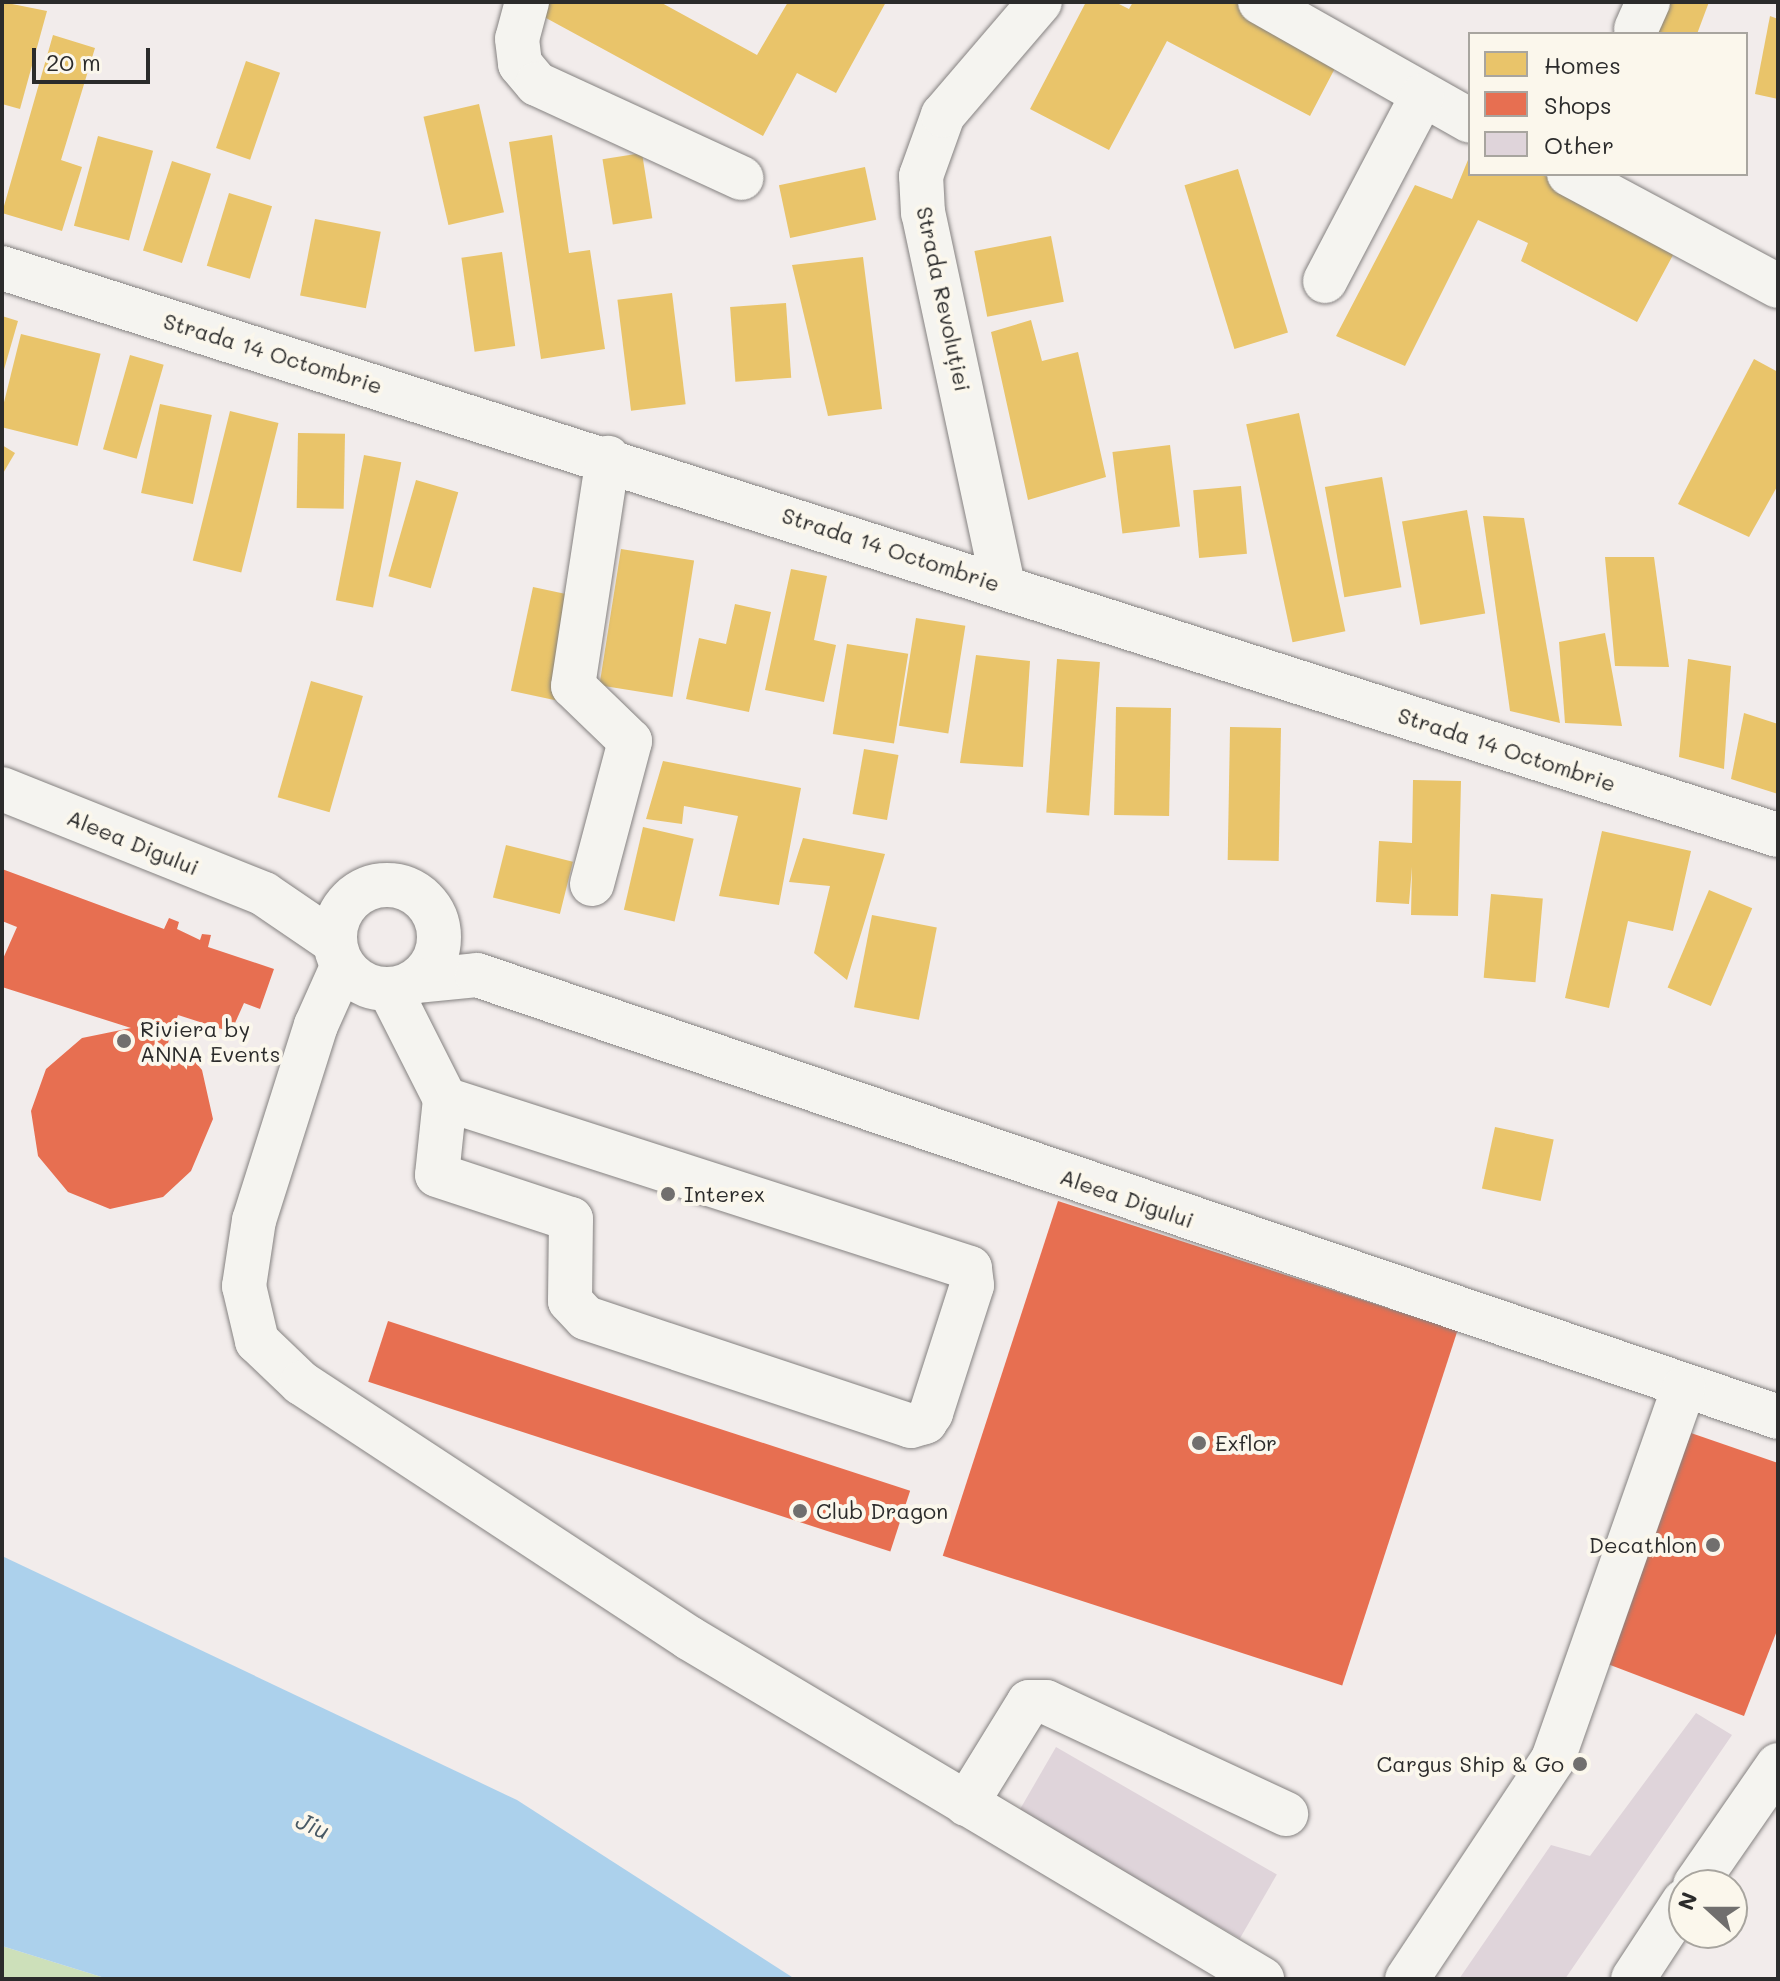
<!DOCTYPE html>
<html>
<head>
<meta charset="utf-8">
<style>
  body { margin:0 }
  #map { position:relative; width:1780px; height:1981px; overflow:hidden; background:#f2eceb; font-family:Mali,sans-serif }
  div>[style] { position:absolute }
  .green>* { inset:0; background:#cde0ba }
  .water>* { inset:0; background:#acd1ec }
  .homes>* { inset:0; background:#e9c46a; transform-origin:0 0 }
  .shops>* { inset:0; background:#e76f51; transform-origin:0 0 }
  .building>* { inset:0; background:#dfd4da; transform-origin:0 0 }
  .roads { filter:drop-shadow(0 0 2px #858281) drop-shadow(0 0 2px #858281) }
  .minor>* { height:44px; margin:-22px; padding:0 22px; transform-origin:22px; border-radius:22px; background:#f5f4f0 }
  .minor>.ring { margin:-22px; padding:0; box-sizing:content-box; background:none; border:44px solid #f5f4f0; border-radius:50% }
  .major>* { height:44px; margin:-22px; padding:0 22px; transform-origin:22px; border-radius:22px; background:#f5f4f0 }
  .dots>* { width:22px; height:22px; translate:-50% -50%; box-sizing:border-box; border:4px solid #fbf7ec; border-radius:50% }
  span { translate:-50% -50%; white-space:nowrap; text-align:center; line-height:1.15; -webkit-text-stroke:8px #fbf7ec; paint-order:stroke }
  .street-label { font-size:22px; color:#2b2b2b }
  .poi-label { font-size:22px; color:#2b2b2b }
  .left { translate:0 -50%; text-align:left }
  .right { translate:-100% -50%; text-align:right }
  .water-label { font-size:24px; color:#495a65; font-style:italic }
  .frame { position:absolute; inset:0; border:4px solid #2b2b2b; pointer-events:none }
  .legend { position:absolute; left:1468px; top:32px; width:280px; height:144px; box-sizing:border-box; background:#fbf7ec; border:2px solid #a8a59f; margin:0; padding:10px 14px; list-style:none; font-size:24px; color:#2b2b2b }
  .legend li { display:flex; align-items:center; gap:16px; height:40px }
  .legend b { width:40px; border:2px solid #a8a59f }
  .north { position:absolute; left:1668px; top:1869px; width:80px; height:80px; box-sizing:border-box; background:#fbf7ec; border:2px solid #a8a59f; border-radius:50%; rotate:291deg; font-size:22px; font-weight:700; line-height:32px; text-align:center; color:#2b2b2b }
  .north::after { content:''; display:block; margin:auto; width:28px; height:36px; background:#716f6e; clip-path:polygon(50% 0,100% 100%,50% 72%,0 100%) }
  .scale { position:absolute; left:32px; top:48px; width:118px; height:36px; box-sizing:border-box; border:4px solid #2b2b2b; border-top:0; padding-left:10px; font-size:24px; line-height:28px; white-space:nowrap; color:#2b2b2b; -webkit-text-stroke:6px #fbf7ec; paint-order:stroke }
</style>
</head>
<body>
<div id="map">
  <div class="green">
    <i style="clip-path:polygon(2px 1946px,108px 1979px,2px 1979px)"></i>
  </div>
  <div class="water">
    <i style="clip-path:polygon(2px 1556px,517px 1800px,795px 1979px,108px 1979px,2px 1946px)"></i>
  </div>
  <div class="homes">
    <i style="clip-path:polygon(2px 2px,47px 11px,20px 109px,2px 104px)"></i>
    <i style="clip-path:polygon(542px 2px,660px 2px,757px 55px,788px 2px,886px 2px,836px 93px,797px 73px,763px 136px,535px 12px)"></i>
    <i style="clip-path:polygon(1086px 2px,1115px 2px,1129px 9px,1133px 2px,1250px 2px,1344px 51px,1310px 116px,1167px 41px,1109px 150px,1030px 109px)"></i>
    <i style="clip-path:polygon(1661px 2px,1709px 2px,1697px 34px,1649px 34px)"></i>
    <i style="clip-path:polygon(1770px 16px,1778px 19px,1778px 99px,1755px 94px)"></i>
    <i style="clip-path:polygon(53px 35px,95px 48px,61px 160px,82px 167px,62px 231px,2px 213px)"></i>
    <i style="left:246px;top:61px;width:36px;height:92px;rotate:19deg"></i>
    <i style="left:479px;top:104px;width:111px;height:57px;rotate:77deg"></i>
    <i style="clip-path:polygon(552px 135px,569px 253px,590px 250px,605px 349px,541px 359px,509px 142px)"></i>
    <i style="left:98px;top:136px;width:57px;height:93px;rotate:15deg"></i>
    <i style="left:642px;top:153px;width:66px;height:40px;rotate:81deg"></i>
    <i style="clip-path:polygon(1470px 155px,1470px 174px,1541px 174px,1680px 242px,1637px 322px,1521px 261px,1528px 243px,1478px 220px,1405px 366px,1336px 336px,1415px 185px,1452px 199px)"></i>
    <i style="left:172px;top:161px;width:41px;height:94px;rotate:18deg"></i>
    <i style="left:865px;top:167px;width:54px;height:88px;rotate:78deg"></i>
    <i style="left:1238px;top:169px;width:171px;height:56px;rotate:73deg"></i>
    <i style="left:229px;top:193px;width:45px;height:76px;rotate:17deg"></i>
    <i style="left:315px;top:219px;width:67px;height:78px;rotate:11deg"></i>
    <i style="left:1051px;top:236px;width:67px;height:78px;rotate:79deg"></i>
    <i style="left:502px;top:252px;width:95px;height:41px;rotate:82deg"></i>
    <i style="clip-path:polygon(863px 257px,882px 409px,828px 416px,792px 265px)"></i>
    <i style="left:672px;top:293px;width:112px;height:55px;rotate:83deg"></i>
    <i style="left:786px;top:303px;width:75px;height:56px;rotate:86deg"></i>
    <i style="clip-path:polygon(2px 316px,18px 321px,3px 373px,2px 373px)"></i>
    <i style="clip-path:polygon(1031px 320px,1042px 361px,1078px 352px,1106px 477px,1028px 500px,991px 332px)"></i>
    <i style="left:21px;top:334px;width:82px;height:95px;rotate:14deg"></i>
    <i style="left:130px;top:355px;width:35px;height:98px;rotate:16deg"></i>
    <i style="clip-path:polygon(1754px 359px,1778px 372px,1778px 485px,1749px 537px,1678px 504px)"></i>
    <i style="left:160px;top:404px;width:53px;height:91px;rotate:12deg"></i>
    <i style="left:230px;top:411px;width:50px;height:154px;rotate:14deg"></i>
    <i style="left:1299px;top:413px;width:223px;height:54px;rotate:78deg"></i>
    <i style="left:298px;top:433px;width:47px;height:75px;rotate:1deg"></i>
    <i style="clip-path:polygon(2px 445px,15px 453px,2px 475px)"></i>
    <i style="left:1170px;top:445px;width:82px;height:58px;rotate:83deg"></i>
    <i style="left:364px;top:455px;width:38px;height:148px;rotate:11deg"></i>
    <i style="left:1382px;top:477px;width:112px;height:58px;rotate:80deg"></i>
    <i style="left:416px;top:480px;width:44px;height:100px;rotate:16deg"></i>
    <i style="left:1241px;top:486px;width:68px;height:48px;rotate:85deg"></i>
    <i style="left:1467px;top:510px;width:105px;height:66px;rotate:80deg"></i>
    <i style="clip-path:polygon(1483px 516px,1524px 518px,1560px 723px,1510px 711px)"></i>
    <i style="left:621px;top:549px;width:74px;height:138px;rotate:9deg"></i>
    <i style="clip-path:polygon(1605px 557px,1654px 557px,1669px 667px,1615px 666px)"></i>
    <i style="clip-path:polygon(791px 569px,827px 576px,814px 640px,836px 645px,824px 702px,765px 690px)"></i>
    <i style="left:533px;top:587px;width:48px;height:106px;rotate:12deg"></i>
    <i style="clip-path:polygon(735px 604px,771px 612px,749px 712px,686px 699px,699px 638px,726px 644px)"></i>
    <i style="left:916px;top:618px;width:50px;height:109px;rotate:9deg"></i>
    <i style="clip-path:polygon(1605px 633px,1622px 726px,1565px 723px,1559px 642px)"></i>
    <i style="left:847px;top:644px;width:62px;height:91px;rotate:9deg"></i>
    <i style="clip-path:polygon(976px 655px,1030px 661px,1023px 767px,960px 763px)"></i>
    <i style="left:1057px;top:659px;width:43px;height:154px;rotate:4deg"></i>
    <i style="clip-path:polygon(1688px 659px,1731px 666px,1724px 769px,1679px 757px)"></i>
    <i style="left:311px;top:681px;width:54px;height:121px;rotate:16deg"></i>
    <i style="left:1116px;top:707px;width:55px;height:108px;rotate:1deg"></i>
    <i style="clip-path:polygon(1744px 713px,1778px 724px,1778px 794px,1731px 779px)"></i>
    <i style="left:1281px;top:728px;width:133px;height:51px;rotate:91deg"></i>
    <i style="left:864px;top:749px;width:35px;height:66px;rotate:10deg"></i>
    <i style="clip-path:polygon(663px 761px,801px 788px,779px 905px,719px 896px,738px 816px,684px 806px,682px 824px,646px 819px)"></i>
    <i style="clip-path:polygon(1413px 780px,1461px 781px,1458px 916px,1411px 915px,1412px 867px,1409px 904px,1376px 902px,1379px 841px,1412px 843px)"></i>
    <i style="left:643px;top:827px;width:52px;height:85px;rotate:13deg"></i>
    <i style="clip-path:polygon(1602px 831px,1691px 851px,1673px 931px,1628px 921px,1609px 1008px,1565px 998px)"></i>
    <i style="clip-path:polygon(803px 838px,885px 854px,847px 980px,814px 953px,830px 886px,789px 882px)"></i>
    <i style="left:506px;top:845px;width:69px;height:54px;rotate:14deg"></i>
    <i style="left:1709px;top:890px;width:47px;height:106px;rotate:23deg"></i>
    <i style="left:1491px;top:894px;width:52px;height:84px;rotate:5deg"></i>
    <i style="left:872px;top:915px;width:66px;height:94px;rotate:11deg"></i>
    <i style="left:1495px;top:1127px;width:60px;height:63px;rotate:12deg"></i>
  </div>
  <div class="shops">
    <i style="clip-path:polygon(2px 869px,164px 929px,169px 918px,179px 922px,177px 929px,200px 940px,202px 934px,211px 935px,208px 947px,274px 969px,260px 1009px,244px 1003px,231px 1032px,178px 1015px,168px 1043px,187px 1052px,202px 1070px,213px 1119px,191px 1171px,163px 1197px,110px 1209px,68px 1192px,38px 1156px,31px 1111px,46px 1069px,82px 1038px,131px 1028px,2px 987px,2px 961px,17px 927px,2px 921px)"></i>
    <i style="left:1058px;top:1201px;width:420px;height:373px;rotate:18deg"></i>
    <i style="left:388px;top:1321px;width:549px;height:64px;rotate:18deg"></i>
    <i style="clip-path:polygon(1691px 1433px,1778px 1463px,1778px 1628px,1744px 1716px,1605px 1663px)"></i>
  </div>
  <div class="building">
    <i style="clip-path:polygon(1696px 1713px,1732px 1735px,1565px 1979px,1459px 1979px,1551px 1845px,1590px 1856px)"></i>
    <i style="left:1056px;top:1747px;width:255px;height:74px;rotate:30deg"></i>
  </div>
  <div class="roads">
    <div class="minor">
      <i style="left:527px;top:2px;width:38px;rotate:105deg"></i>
      <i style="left:517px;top:39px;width:25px;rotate:83deg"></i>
      <i style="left:520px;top:64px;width:26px;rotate:50deg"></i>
      <i style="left:537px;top:84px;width:225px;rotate:24.7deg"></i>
      <i style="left:1260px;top:2px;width:241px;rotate:29.5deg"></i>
      <i style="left:1636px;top:29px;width:30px;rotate:-66deg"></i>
      <i style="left:1569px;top:174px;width:237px;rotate:28.2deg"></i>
      <i style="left:2px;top:268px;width:1864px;rotate:17.71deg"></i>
      <i style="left:1325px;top:281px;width:209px;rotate:-62.3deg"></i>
      <i style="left:1003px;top:585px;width:381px;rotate:-102.1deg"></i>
      <i style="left:923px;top:213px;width:37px;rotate:-93deg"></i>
      <i style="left:921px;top:176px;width:65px;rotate:-70.2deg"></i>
      <i style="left:943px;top:115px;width:149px;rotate:-49.4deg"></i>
      <i style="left:2px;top:789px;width:282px;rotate:21.8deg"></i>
      <i style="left:264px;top:894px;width:83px;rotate:34.3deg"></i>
      <i style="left:592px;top:884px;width:148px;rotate:-75.1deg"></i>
      <i style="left:630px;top:741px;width:79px;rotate:-136deg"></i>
      <i style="left:573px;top:686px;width:231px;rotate:-81.3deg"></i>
      <i class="ring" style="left:335px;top:885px;width:60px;height:60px"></i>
      <i style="left:342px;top:967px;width:64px;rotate:114.1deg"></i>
      <i style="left:316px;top:1025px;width:205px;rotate:107.6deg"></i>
      <i style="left:254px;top:1220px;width:67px;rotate:98.6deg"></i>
      <i style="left:244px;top:1286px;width:57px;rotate:76.7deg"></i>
      <i style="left:257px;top:1341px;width:61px;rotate:43.7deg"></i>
      <i style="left:301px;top:1383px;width:464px;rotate:33.3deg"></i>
      <i style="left:689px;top:1638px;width:667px;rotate:30.76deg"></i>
      <i style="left:416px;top:981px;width:61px;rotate:-5.6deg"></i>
      <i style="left:477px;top:975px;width:1374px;rotate:18.76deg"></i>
      <i style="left:390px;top:990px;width:122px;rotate:63.2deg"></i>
      <i style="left:445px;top:1099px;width:76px;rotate:96deg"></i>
      <i style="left:437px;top:1175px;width:141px;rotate:18.2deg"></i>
      <i style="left:571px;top:1219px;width:82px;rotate:90.7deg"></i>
      <i style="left:570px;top:1301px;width:23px;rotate:47deg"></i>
      <i style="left:586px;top:1318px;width:342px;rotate:18.4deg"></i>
      <i style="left:911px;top:1426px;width:15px;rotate:-16deg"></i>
      <i style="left:925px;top:1422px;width:11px;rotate:-56deg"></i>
      <i style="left:931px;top:1413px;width:134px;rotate:-72.2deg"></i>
      <i style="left:972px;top:1285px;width:17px;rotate:-97deg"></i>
      <i style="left:970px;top:1268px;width:552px;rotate:-162.16deg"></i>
      <i style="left:966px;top:1804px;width:120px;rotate:-58.3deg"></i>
      <i style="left:1029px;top:1702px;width:17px"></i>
      <i style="left:1046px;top:1702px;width:265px;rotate:25deg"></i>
      <i style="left:1407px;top:1979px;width:264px;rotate:-56.4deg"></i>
      <i style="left:1553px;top:1759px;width:393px;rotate:-70.6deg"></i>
    </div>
    <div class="major">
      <i style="left:1695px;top:1885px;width:146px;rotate:-55.3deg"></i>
      <i style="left:1633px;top:1979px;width:93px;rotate:-56.8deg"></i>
    </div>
  </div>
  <div class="dots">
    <i style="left:124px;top:1041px;background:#716f6e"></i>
    <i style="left:668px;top:1194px;background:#716f6e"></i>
    <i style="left:1199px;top:1443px;background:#716f6e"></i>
    <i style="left:800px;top:1511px;background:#716f6e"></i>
    <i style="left:1713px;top:1545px;background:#716f6e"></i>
    <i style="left:1580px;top:1764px;background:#716f6e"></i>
  </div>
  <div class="street-label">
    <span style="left:944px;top:299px;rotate:78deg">Strada Revoluției</span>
    <span style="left:273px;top:353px;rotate:17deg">Strada 14 Octombrie</span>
    <span style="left:891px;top:549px;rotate:18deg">Strada 14 Octombrie</span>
    <span style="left:1507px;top:749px;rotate:18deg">Strada 14 Octombrie</span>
    <span style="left:133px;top:842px;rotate:22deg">Aleea Digului</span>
    <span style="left:1127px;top:1198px;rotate:19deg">Aleea Digului</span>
  </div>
  <div class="poi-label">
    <span class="left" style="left:140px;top:1041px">Riviera by<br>ANNA Events</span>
    <span class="left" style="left:684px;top:1194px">Interex</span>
    <span class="left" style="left:1215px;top:1443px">Exflor</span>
    <span class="left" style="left:816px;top:1511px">Club Dragon</span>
    <span class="right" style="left:1697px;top:1545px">Decathlon</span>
    <span class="right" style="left:1564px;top:1764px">Cargus Ship &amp; Go</span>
  </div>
  <div class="water-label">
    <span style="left:313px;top:1825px;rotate:23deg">Jiu</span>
  </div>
  <div class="frame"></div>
  <ul class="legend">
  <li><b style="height:22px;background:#e9c46a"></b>Homes</li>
  <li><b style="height:22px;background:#e76f51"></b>Shops</li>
  <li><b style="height:22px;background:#dfd4da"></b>Other</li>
  </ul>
  <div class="north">N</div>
  <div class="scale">20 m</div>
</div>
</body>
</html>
